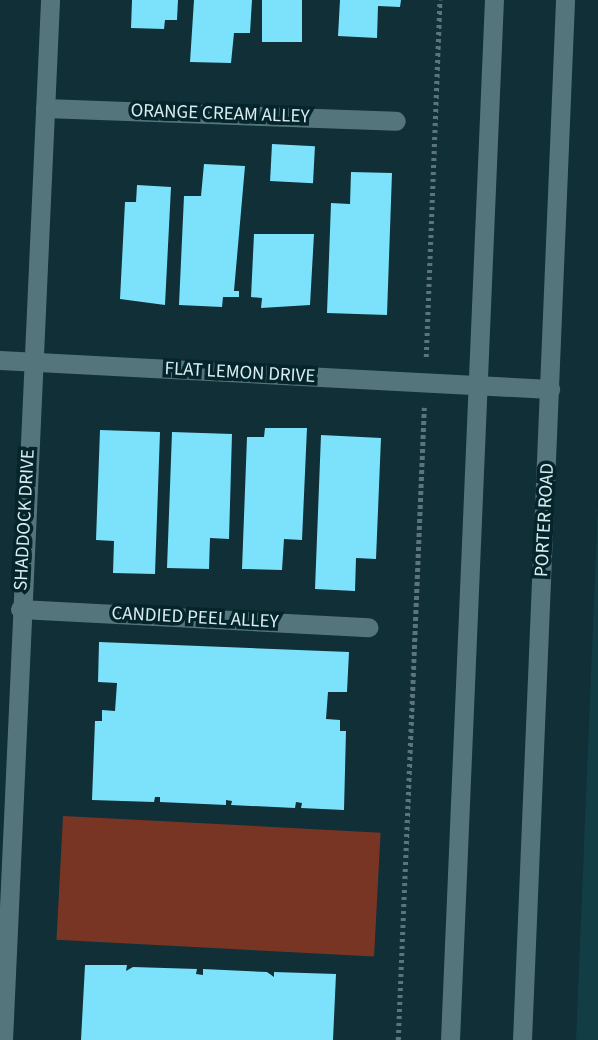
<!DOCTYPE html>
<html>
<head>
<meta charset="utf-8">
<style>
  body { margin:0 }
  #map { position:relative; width:598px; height:1040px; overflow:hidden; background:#102f37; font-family:"Source Sans 3",sans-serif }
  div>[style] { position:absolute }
  .built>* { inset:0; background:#123d45 }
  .green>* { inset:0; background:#783524; transform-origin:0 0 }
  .building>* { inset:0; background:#7ce1fa; transform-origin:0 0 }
  .path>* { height:4.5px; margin-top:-2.25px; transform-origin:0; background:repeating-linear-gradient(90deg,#5b757b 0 3.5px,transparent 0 7px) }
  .service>* { height:19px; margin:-9.5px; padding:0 9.5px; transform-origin:9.5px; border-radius:9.5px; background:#55757d }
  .minor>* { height:19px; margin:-9.5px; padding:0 9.5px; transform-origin:9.5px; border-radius:9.5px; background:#55757d }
  .tertiary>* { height:19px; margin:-9.5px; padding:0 9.5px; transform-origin:9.5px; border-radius:9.5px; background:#55757d }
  span { translate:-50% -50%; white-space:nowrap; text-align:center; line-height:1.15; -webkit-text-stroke:7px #05252c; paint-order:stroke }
  .street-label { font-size:19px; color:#dbecf0 }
</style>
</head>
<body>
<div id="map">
  <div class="built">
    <i style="clip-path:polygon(598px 504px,598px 1040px,576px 1040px)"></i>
  </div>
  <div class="green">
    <i style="left:63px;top:816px;width:318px;height:124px;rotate:3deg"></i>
  </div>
  <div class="building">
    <i style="clip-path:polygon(132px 0,178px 0,177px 20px,165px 20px,164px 29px,131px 28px)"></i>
    <i style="clip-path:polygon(194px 0,252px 0,250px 33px,234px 33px,231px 63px,190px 62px)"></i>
    <i style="left:262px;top:0;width:40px;height:42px"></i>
    <i style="clip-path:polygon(340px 0,401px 0,400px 7px,378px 6px,377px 38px,338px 36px)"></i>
    <i style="left:272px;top:144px;width:43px;height:37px;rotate:3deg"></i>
    <i style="clip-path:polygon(204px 164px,245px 166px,234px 291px,239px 291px,239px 297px,223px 297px,222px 307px,179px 305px,184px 196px,201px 196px)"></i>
    <i style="clip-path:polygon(351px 172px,392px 173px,387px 315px,327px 313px,331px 203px,350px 204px)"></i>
    <i style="clip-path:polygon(137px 185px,171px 187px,165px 305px,120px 299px,125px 202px,136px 202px)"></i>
    <i style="clip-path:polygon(254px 234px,314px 234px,310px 305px,261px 308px,262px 298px,251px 297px)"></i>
    <i style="clip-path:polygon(265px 428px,307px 428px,302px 540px,284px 539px,282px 570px,242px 569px,247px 437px,264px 437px)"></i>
    <i style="clip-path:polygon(100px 430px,160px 432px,155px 574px,113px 573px,114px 541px,96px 540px)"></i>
    <i style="clip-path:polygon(172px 432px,232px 434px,229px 539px,210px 538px,209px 569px,167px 568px)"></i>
    <i style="clip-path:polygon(321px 435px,381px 438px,376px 559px,356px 558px,355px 591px,315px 589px)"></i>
    <i style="clip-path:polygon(99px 642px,349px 652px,347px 692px,328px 692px,326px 719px,340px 720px,340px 731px,346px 731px,344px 810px,301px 808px,302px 803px,296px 802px,295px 808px,231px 805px,232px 801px,226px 800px,226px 805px,160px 802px,160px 797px,155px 797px,154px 802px,92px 800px,95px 721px,102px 721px,102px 710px,115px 711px,117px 683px,98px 682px)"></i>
    <i style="clip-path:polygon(85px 965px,127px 965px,126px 971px,133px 967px,197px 969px,196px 974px,203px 975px,203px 969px,267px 972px,274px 977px,274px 972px,336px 974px,333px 1040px,81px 1040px)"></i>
  </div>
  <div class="path">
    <i style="left:426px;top:357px;width:357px;rotate:-87.8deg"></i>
    <i style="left:398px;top:1040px;width:633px;rotate:-87.64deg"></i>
  </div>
  <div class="service">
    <i style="left:45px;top:108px;width:351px;rotate:2.1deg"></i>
    <i style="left:20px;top:609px;width:349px;rotate:3deg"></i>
  </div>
  <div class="minor">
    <i style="left:0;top:360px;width:551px;rotate:3.02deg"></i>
    <i style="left:3px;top:1040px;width:1041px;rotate:-87.41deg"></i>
  </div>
  <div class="tertiary">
    <i style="left:450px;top:1040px;width:1041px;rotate:-87.58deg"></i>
    <i style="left:522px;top:1040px;width:1041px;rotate:-87.63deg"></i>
  </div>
  <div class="street-label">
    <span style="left:220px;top:114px;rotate:2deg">ORANGE CREAM ALLEY</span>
    <span style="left:240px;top:373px;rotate:3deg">FLAT LEMON DRIVE</span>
    <span style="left:25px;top:520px;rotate:-87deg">SHADDOCK DRIVE</span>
    <span style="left:545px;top:520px;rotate:-87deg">PORTER ROAD</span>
    <span style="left:195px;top:618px;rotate:3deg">CANDIED PEEL ALLEY</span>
  </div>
</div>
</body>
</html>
